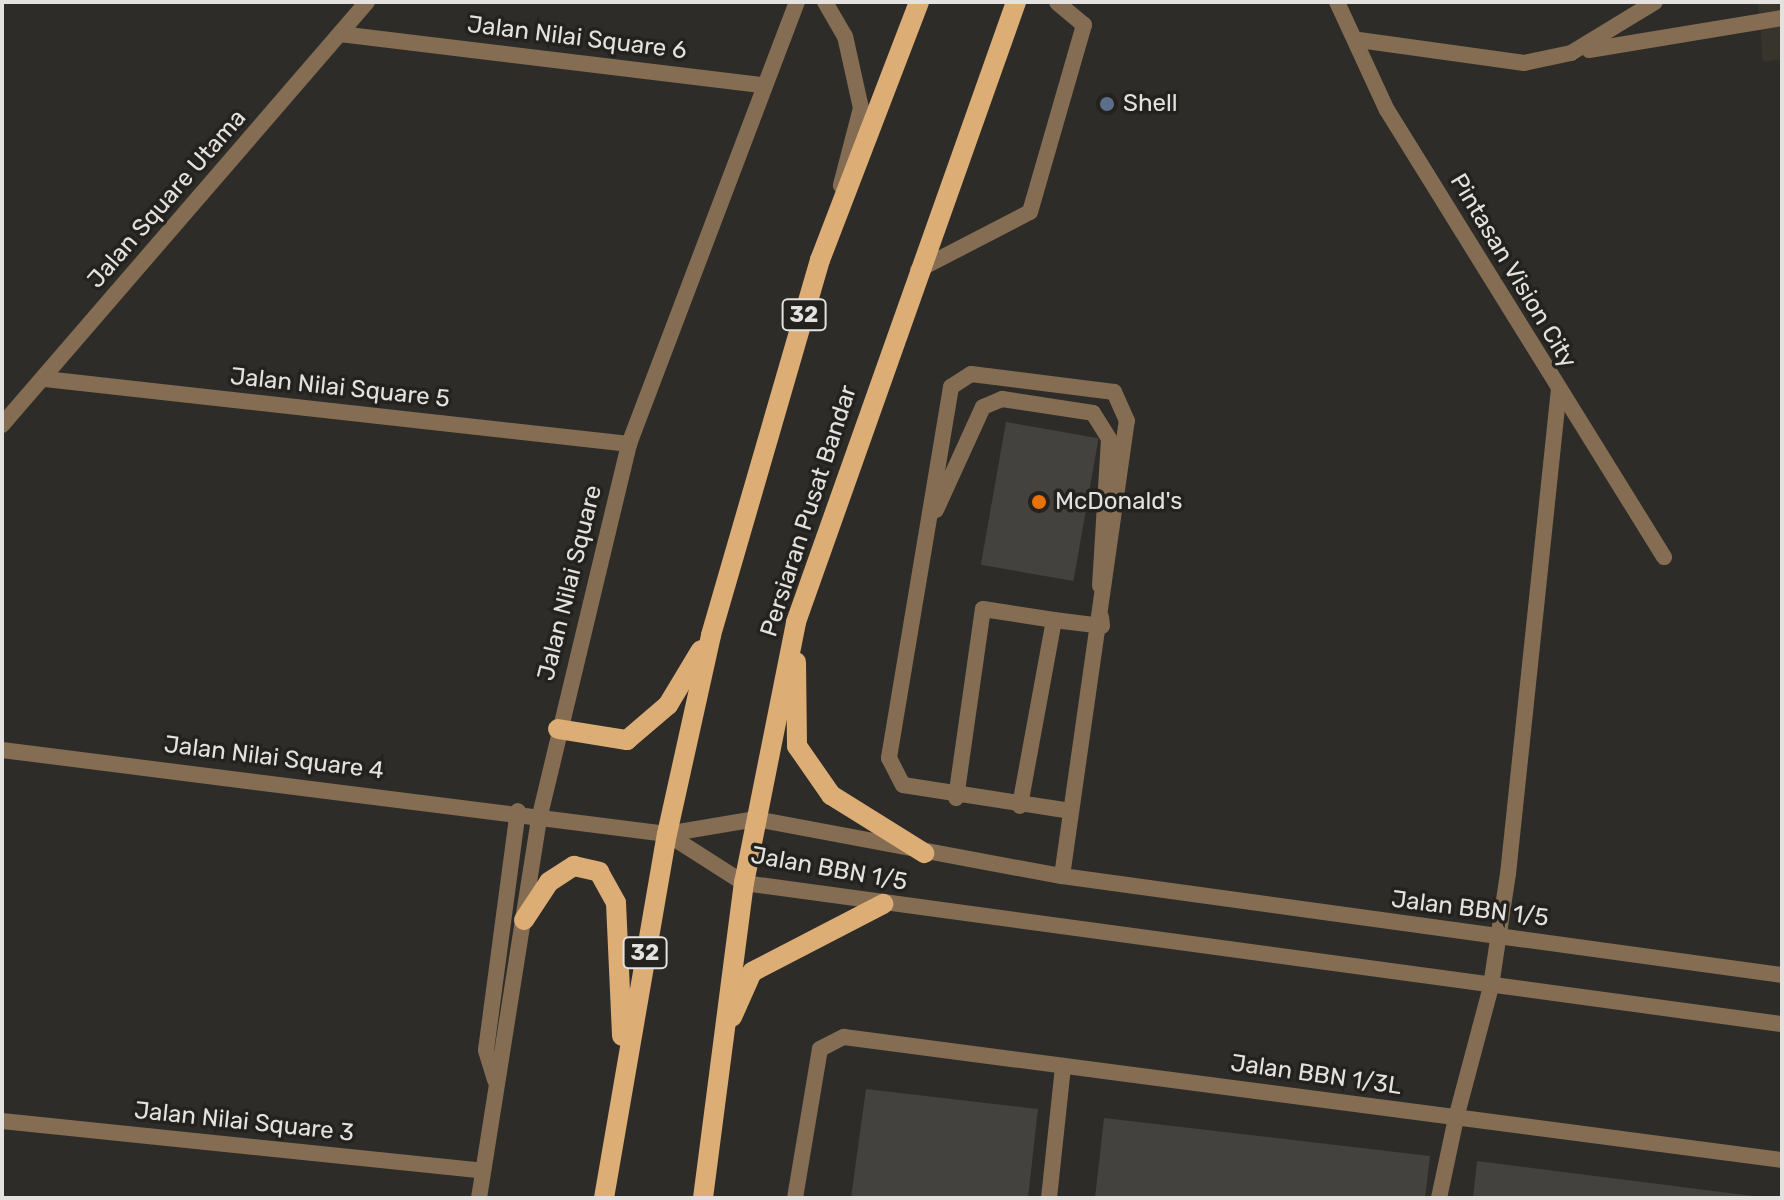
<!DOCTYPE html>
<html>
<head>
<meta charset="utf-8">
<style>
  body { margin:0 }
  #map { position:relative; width:1784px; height:1200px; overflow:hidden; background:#2d2c29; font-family:Rubik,sans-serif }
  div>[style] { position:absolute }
  .built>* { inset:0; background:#37342b }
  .building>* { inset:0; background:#43423e; transform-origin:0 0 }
  .service>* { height:16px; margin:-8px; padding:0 8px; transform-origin:8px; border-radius:8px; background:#846d52 }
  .minor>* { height:16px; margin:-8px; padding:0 8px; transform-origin:8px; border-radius:8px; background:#846d52 }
  .tertiary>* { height:16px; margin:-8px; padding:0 8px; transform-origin:8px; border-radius:8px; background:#846d52 }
  .primary>* { height:20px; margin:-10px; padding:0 10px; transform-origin:10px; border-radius:10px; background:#dcad75 }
  .dots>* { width:22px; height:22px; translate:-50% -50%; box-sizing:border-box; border:4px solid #23221f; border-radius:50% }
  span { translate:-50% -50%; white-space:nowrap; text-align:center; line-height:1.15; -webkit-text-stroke:7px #23221f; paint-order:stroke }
  .shield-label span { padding:2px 6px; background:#23221f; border:2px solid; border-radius:6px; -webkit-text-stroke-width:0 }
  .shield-label { font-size:22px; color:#e3e2e0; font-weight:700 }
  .street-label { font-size:24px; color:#e3e2e0 }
  .poi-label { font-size:24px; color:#e3e2e0 }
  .left { translate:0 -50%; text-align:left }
  .frame { position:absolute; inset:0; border:4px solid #e3e2e0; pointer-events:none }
</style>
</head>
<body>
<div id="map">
  <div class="built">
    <i style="clip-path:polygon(1758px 2px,1782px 2px,1782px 59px,1763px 62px)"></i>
  </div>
  <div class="building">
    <i style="left:1006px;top:422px;width:94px;height:145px;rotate:10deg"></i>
    <i style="clip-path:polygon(866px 1089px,1038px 1109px,1028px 1198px,851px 1198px)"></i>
    <i style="clip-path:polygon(1104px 1118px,1430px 1156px,1425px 1198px,1095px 1198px)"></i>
    <i style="clip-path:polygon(1477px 1161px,1753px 1196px,1753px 1198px,1473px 1198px)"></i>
  </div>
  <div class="service">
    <i style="left:1359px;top:40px;width:167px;rotate:7.9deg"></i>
    <i style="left:1524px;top:63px;width:48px;rotate:-12deg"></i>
    <i style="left:1571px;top:53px;width:98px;rotate:-31.3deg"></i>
    <i style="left:1589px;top:50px;width:196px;rotate:-9.4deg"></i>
    <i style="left:918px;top:270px;width:126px;rotate:-27.4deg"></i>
    <i style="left:1030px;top:212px;width:195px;rotate:-73.9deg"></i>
    <i style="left:1084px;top:25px;width:35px;rotate:-140deg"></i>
    <i style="left:936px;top:510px;width:113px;rotate:-65.5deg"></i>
    <i style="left:983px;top:407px;width:21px;rotate:-23deg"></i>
    <i style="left:1002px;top:399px;width:92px;rotate:8.7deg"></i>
    <i style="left:1093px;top:413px;width:31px;rotate:58deg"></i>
    <i style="left:1109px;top:439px;width:147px;rotate:93.5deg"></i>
    <i style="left:1054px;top:620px;width:48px;rotate:7.1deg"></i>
    <i style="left:1102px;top:626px;width:9px;rotate:-96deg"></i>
    <i style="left:956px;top:798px;width:191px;rotate:-81.9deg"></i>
    <i style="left:983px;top:609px;width:72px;rotate:8.8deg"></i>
    <i style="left:1054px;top:620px;width:189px;rotate:100.4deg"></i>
    <i style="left:1062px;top:876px;width:460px;rotate:-81.9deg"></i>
    <i style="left:1127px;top:421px;width:32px;rotate:-114deg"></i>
    <i style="left:1114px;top:392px;width:144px;rotate:-172.8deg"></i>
    <i style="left:971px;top:374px;width:24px;rotate:147deg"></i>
    <i style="left:951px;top:387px;width:376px;rotate:99.5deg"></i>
    <i style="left:889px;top:758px;width:30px;rotate:63deg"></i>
    <i style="left:903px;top:785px;width:170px;rotate:8.8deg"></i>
    <i style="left:1049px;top:1198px;width:133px;rotate:-83.9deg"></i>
    <i style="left:1439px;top:1198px;width:82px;rotate:-78deg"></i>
  </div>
  <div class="minor">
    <i style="left:825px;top:2px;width:39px;rotate:60deg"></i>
    <i style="left:845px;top:36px;width:74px;rotate:77.5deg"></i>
    <i style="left:861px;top:108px;width:80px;rotate:104.6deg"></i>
    <i style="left:1337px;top:2px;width:119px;rotate:65.2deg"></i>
    <i style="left:1387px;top:110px;width:526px;rotate:58.21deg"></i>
    <i style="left:340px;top:34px;width:424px;rotate:6.9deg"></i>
    <i style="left:45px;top:379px;width:588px;rotate:6.35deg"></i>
    <i style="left:2px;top:425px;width:559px;rotate:-49.21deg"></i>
    <i style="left:2px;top:750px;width:670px;rotate:7.2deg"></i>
    <i style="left:495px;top:1080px;width:31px;rotate:-107deg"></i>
    <i style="left:486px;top:1050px;width:241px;rotate:-82.4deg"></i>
    <i style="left:1456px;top:1118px;width:137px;rotate:-75.1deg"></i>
    <i style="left:1491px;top:986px;width:113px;rotate:-81.4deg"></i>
    <i style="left:1508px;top:874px;width:486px;rotate:-84deg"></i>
    <i style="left:2px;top:1121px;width:483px;rotate:5.9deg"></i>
    <i style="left:479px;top:1198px;width:388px;rotate:-81deg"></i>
    <i style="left:540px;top:815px;width:382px;rotate:-76.5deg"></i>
    <i style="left:629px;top:444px;width:473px;rotate:-69.2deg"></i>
    <i style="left:795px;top:1198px;width:151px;rotate:-80.5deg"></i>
    <i style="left:820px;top:1049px;width:27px;rotate:-27deg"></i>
    <i style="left:844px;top:1037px;width:946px;rotate:7.47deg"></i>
  </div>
  <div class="tertiary">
    <i style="left:667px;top:834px;width:91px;rotate:32.5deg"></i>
    <i style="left:744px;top:883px;width:1048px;rotate:7.74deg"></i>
    <i style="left:667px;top:834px;width:90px;rotate:-9.6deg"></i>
    <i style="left:756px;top:819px;width:311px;rotate:10.6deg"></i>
    <i style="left:1062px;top:876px;width:727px;rotate:7.83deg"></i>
  </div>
  <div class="primary">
    <i style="left:796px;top:662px;width:84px;rotate:89.3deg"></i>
    <i style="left:797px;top:746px;width:60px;rotate:55.2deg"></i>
    <i style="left:831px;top:795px;width:110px;rotate:31.9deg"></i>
    <i style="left:558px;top:729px;width:70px;rotate:9.1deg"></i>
    <i style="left:627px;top:740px;width:54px;rotate:-40.5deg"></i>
    <i style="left:668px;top:705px;width:64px;rotate:-59deg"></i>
    <i style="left:524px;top:920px;width:45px;rotate:-56.7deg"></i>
    <i style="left:549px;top:882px;width:30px;rotate:-33deg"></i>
    <i style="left:574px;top:866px;width:26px;rotate:13deg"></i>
    <i style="left:599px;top:872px;width:35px;rotate:61deg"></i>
    <i style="left:616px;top:903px;width:133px;rotate:87.4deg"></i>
    <i style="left:732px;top:1017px;width:49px;rotate:-66deg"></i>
    <i style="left:752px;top:972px;width:148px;rotate:-27.4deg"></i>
    <i style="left:604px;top:1198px;width:369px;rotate:-80.2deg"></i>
    <i style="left:667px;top:834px;width:204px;rotate:-77.5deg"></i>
    <i style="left:711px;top:635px;width:391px;rotate:-73.8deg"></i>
    <i style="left:820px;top:260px;width:276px;rotate:-69deg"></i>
    <i style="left:703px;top:1198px;width:318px;rotate:-82.6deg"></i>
    <i style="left:744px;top:883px;width:266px;rotate:-78.7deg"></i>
    <i style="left:796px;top:622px;width:658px;rotate:-70.46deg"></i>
  </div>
  <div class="dots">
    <i style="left:1107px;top:104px;background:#5c6f8a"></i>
    <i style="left:1039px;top:502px;background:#e8710a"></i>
  </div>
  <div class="shield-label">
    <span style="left:804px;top:315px">32</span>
    <span style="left:645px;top:953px">32</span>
  </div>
  <div class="street-label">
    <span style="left:577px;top:38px;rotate:7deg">Jalan Nilai Square 6</span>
    <span style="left:167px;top:199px;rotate:-49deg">Jalan Square Utama</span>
    <span style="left:1513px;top:271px;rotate:59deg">Pintasan Vision City</span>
    <span style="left:340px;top:388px;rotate:6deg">Jalan Nilai Square 5</span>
    <span style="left:809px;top:511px;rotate:-72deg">Persiaran Pusat Bandar</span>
    <span style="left:570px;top:583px;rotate:-76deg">Jalan Nilai Square</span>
    <span style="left:274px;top:758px;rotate:7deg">Jalan Nilai Square 4</span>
    <span style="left:829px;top:869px;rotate:10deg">Jalan BBN 1/5</span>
    <span style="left:1470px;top:909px;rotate:7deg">Jalan BBN 1/5</span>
    <span style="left:1316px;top:1075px;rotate:8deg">Jalan BBN 1/3L</span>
    <span style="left:244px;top:1122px;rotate:6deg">Jalan Nilai Square 3</span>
  </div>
  <div class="poi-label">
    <span class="left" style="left:1123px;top:104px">Shell</span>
    <span class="left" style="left:1055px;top:502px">McDonald's</span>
  </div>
  <div class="frame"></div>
</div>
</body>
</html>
